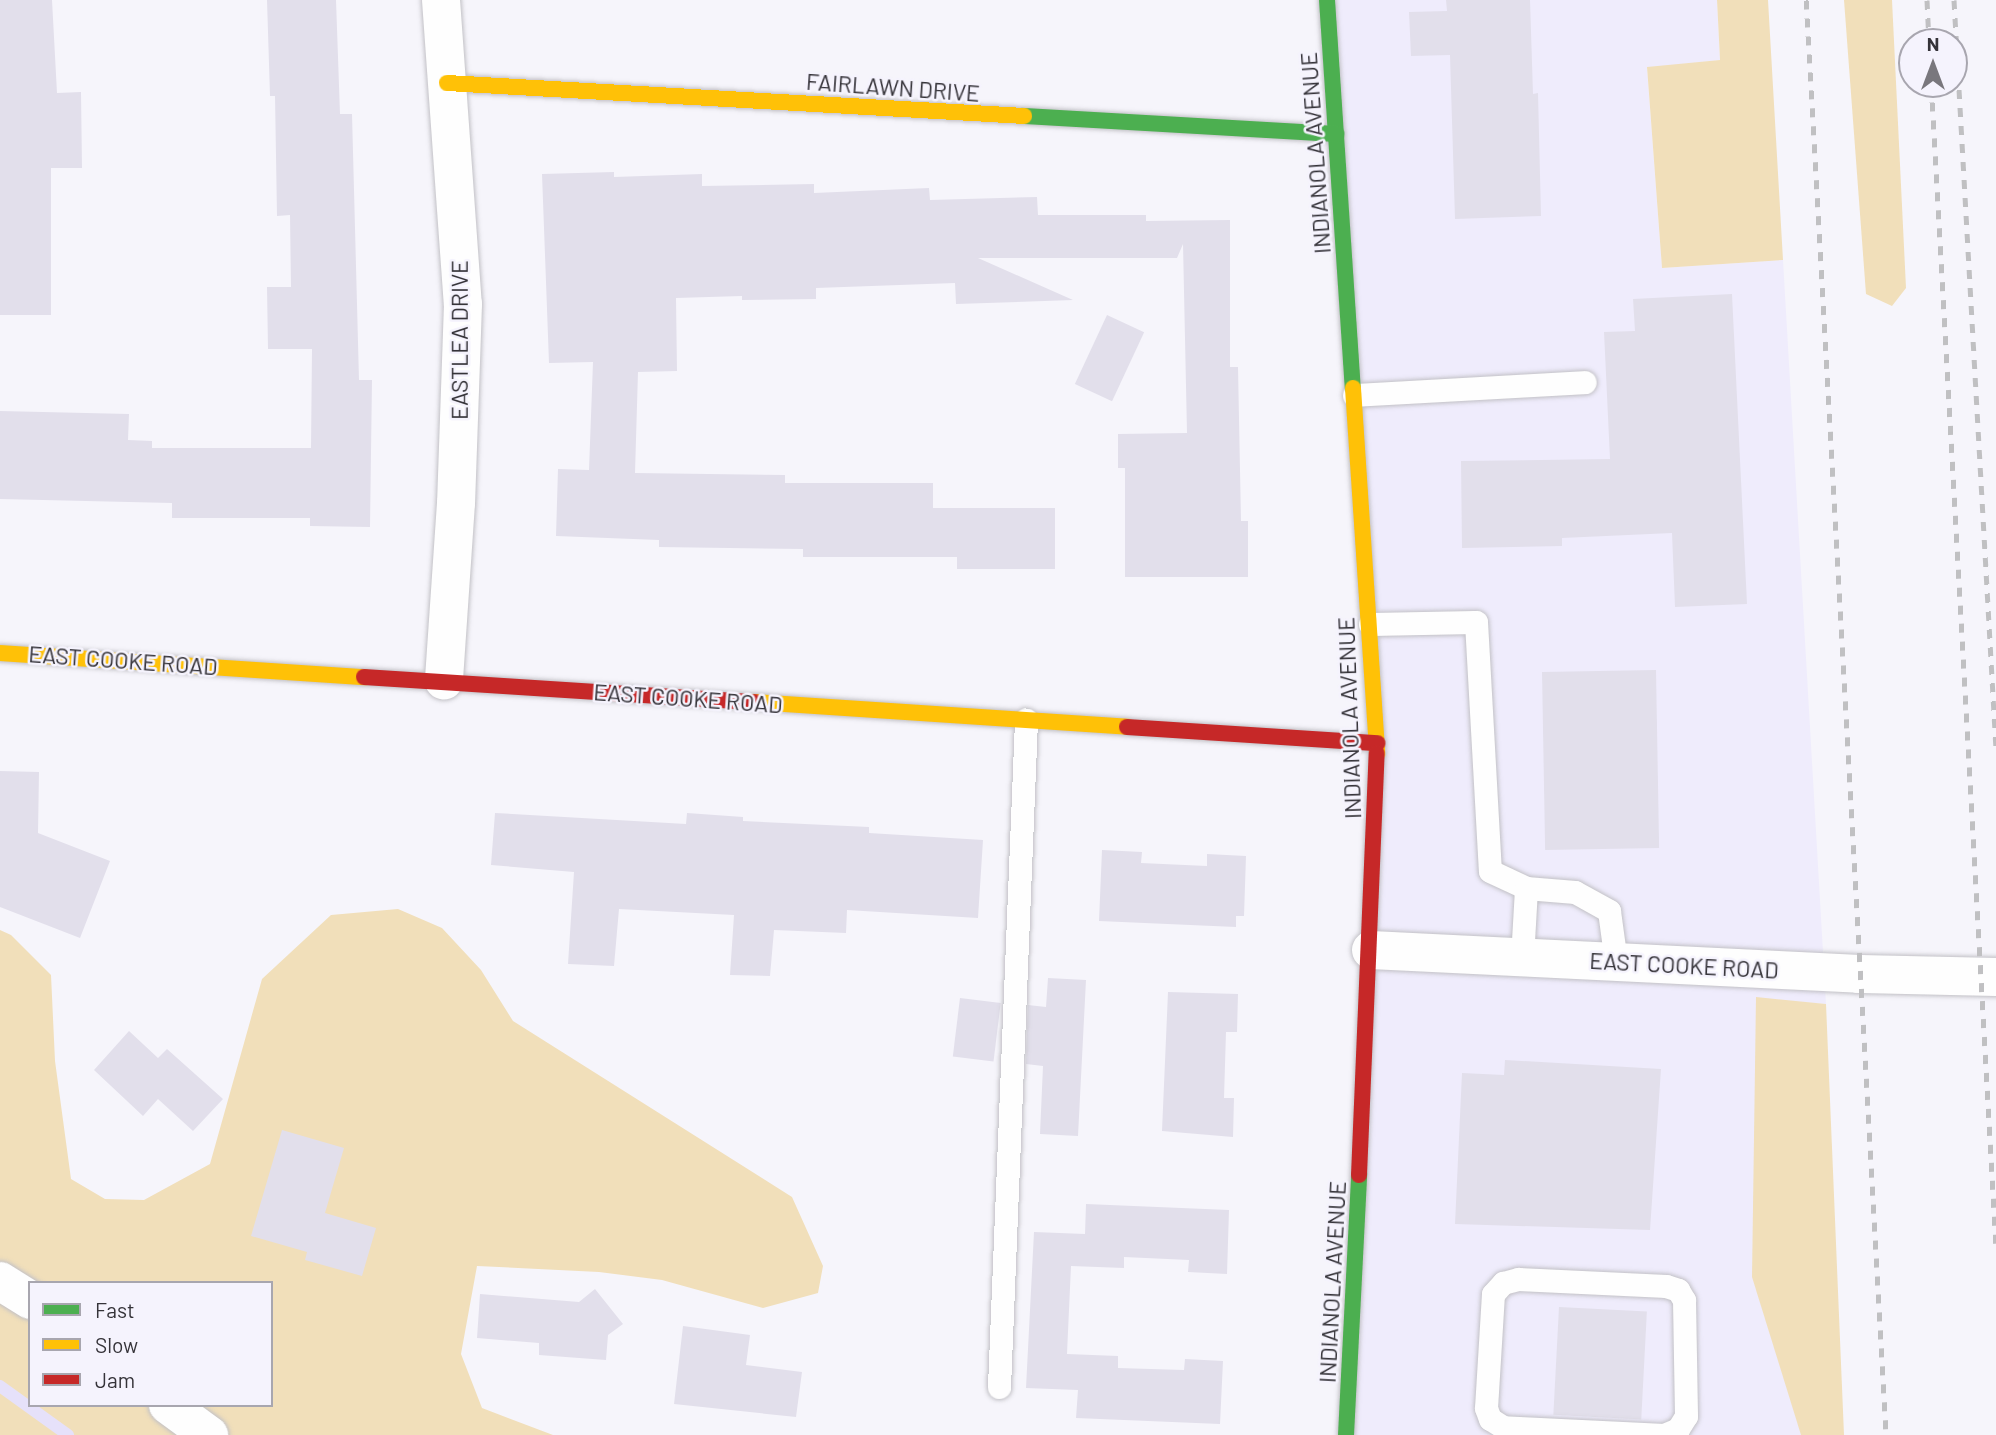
<!DOCTYPE html>
<html>
<head>
<meta charset="utf-8">
<style>
  body { margin:0 }
  #map { position:relative; width:1996px; height:1435px; overflow:hidden; background:#f6f5fb; font-family:Barlow,sans-serif }
  div>[style] { position:absolute }
  .built>* { inset:0; background:#efecfc }
  .green>* { inset:0; background:#f1dfba }
  .stream>* { height:12px; margin:-6px; padding:0 6px; transform-origin:6px; border-radius:6px; background:#e6e1fa }
  .building>* { inset:0; background:#e2dfeb; transform-origin:0 0 }
  .roads { filter:drop-shadow(0 0 2px #c2c1c6) drop-shadow(0 0 2px #c2c1c6) }
  .lane>* { height:23px; margin:-11.5px; padding:0 11.5px; transform-origin:11.5px; border-radius:11.5px; background:#fefefe }
  .street>* { height:38px; margin:-19px; padding:0 19px; transform-origin:19px; border-radius:19px; background:#fefefe }
  .fast>* { height:16px; margin:-8px; padding:0 8px; transform-origin:8px; border-radius:8px; background:#4caf50 }
  .slow>* { height:16px; margin:-8px; padding:0 8px; transform-origin:8px; border-radius:8px; background:#ffc107 }
  .jam>* { height:16px; margin:-8px; padding:0 8px; transform-origin:8px; border-radius:8px; background:#c62828 }
  .rail>* { height:5px; margin-top:-2.5px; transform-origin:0; background:repeating-linear-gradient(90deg,#c0c0c2 0 9px,transparent 0 18px) }
  span { translate:-50% -50%; white-space:nowrap; text-align:center; line-height:1.15; -webkit-text-stroke:5px #f5f3fd; paint-order:stroke }
  .street-label { font-size:23px; color:#353339 }
  .legend { position:absolute; left:28px; top:1281px; width:245px; height:126px; box-sizing:border-box; background:#f5f3fd; border:2px solid #a8a6af; margin:0; padding:9px 12px; list-style:none; font-size:21px; color:#353339 }
  .legend li { display:flex; align-items:center; gap:14px; height:35px }
  .legend b { width:35px; border:2px solid #a8a6af }
  .north { position:absolute; left:1898px; top:28px; width:70px; height:70px; box-sizing:border-box; background:#f5f3fd; border:2px solid #a8a6af; border-radius:50%; rotate:0deg; font-size:19px; font-weight:700; line-height:28px; text-align:center; color:#353339 }
  .north::after { content:''; display:block; margin:auto; width:24px; height:32px; background:#79777d; clip-path:polygon(50% 0,100% 100%,50% 72%,0 100%) }
</style>
</head>
<body>
<div id="map">
  <div class="built">
    <i style="clip-path:polygon(1329px 0,1717px 0,1720px 60px,1647px 68px,1662px 268px,1783px 260px,1826px 1004px,1756px 998px,1801px 1435px,1346px 1435px,1379px 739px)"></i>
  </div>
  <div class="green">
    <i style="clip-path:polygon(1717px 0,1768px 0,1783px 260px,1662px 268px,1647px 67px,1720px 60px)"></i>
    <i style="clip-path:polygon(1844px 0,1892px 0,1906px 288px,1892px 306px,1866px 294px)"></i>
    <i style="clip-path:polygon(evenodd,398px 909px,442px 928px,481px 970px,513px 1021px,792px 1197px,823px 1266px,818px 1293px,763px 1308px,662px 1280px,599px 1272px,477px 1266px,461px 1354px,482px 1408px,553px 1435px,0 1435px,0 930px,11px 935px,51px 975px,55px 1061px,71px 1179px,105px 1199px,144px 1200px,210px 1164px,262px 979px,331px 915px,398px 909px,30px 1283px,271px 1283px,271px 1405px,30px 1405px,30px 1283px)"></i>
    <i style="clip-path:polygon(1756px 997px,1826px 1004px,1844px 1435px,1801px 1435px,1752px 1277px)"></i>
  </div>
  <div class="stream">
    <i style="left:0;top:1386px;width:84px;rotate:35.8deg"></i>
  </div>
  <div class="building">
    <i style="clip-path:polygon(0 0,52px 0,57px 93px,81px 92px,82px 168px,51px 168px,51px 315px,0 315px)"></i>
    <i style="clip-path:polygon(267px 0,336px 0,340px 114px,352px 114px,359px 380px,372px 380px,370px 527px,310px 526px,310px 518px,172px 518px,172px 503px,0 499px,0 411px,129px 414px,128px 440px,152px 441px,152px 448px,311px 448px,312px 349px,268px 349px,267px 287px,291px 287px,290px 215px,277px 216px,275px 96px,270px 96px)"></i>
    <i style="clip-path:polygon(1446px 0,1530px 0,1533px 94px,1538px 93px,1541px 216px,1455px 219px,1450px 55px,1411px 56px,1409px 12px,1447px 11px)"></i>
    <i style="clip-path:polygon(614px 172px,614px 177px,702px 174px,702px 186px,814px 184px,814px 193px,929px 188px,930px 200px,1037px 197px,1038px 215px,1146px 215px,1146px 221px,1230px 220px,1230px 367px,1238px 367px,1241px 521px,1248px 521px,1248px 577px,1125px 577px,1125px 468px,1118px 468px,1118px 434px,1187px 433px,1183px 244px,1177px 258px,978px 258px,1073px 300px,956px 304px,955px 283px,816px 288px,816px 299px,742px 300px,742px 296px,676px 298px,677px 371px,638px 372px,635px 473px,785px 475px,785px 483px,933px 483px,933px 508px,1055px 508px,1055px 569px,957px 569px,957px 557px,803px 557px,803px 549px,659px 547px,659px 540px,556px 536px,558px 469px,589px 470px,593px 362px,549px 363px,542px 174px)"></i>
    <i style="clip-path:polygon(1732px 294px,1747px 604px,1675px 607px,1672px 533px,1562px 538px,1562px 546px,1462px 548px,1461px 461px,1610px 459px,1604px 332px,1635px 331px,1633px 299px)"></i>
    <i style="left:1107px;top:315px;width:41px;height:76px;rotate:25deg"></i>
    <i style="left:1656px;top:670px;width:178px;height:114px;rotate:89deg"></i>
    <i style="clip-path:polygon(0 771px,39px 772px,38px 833px,110px 861px,80px 938px,0 907px)"></i>
    <i style="clip-path:polygon(495px 813px,686px 824px,687px 813px,743px 817px,743px 821px,869px 827px,869px 833px,983px 840px,978px 918px,847px 910px,846px 933px,774px 930px,770px 976px,730px 975px,734px 915px,619px 909px,614px 966px,568px 964px,574px 872px,491px 865px)"></i>
    <i style="clip-path:polygon(1102px 850px,1142px 852px,1141px 863px,1207px 866px,1207px 854px,1246px 856px,1244px 916px,1236px 916px,1236px 927px,1099px 921px)"></i>
    <i style="clip-path:polygon(1048px 978px,1086px 980px,1078px 1136px,1040px 1134px,1043px 1066px,1026px 1064px,1028px 1005px,1046px 1007px)"></i>
    <i style="clip-path:polygon(1168px 992px,1238px 994px,1237px 1032px,1226px 1032px,1224px 1098px,1234px 1098px,1233px 1137px,1162px 1131px)"></i>
    <i style="left:960px;top:998px;width:41px;height:59px;rotate:7deg"></i>
    <i style="clip-path:polygon(129px 1031px,158px 1058px,167px 1049px,223px 1099px,193px 1131px,158px 1099px,143px 1116px,94px 1070px)"></i>
    <i style="clip-path:polygon(1505px 1060px,1661px 1069px,1650px 1230px,1455px 1224px,1462px 1073px,1504px 1075px)"></i>
    <i style="clip-path:polygon(282px 1130px,344px 1148px,325px 1213px,376px 1228px,362px 1276px,305px 1260px,307px 1252px,251px 1236px)"></i>
    <i style="clip-path:polygon(1086px 1204px,1229px 1210px,1227px 1274px,1188px 1272px,1189px 1260px,1124px 1257px,1124px 1268px,1071px 1266px,1067px 1354px,1118px 1356px,1118px 1368px,1184px 1370px,1185px 1359px,1223px 1361px,1220px 1424px,1076px 1418px,1078px 1390px,1026px 1388px,1034px 1232px,1085px 1234px)"></i>
    <i style="clip-path:polygon(595px 1289px,623px 1324px,608px 1335px,606px 1360px,539px 1355px,539px 1343px,477px 1338px,480px 1294px,579px 1302px)"></i>
    <i style="left:1559px;top:1307px;width:88px;height:108px;rotate:3deg"></i>
    <i style="clip-path:polygon(683px 1326px,750px 1335px,746px 1365px,802px 1372px,796px 1417px,674px 1404px)"></i>
  </div>
  <div class="roads">
    <div class="lane">
      <i style="left:1354px;top:395px;width:231px;rotate:-3.2deg"></i>
      <i style="left:1370px;top:624px;width:106px;rotate:-1.1deg"></i>
      <i style="left:1476px;top:622px;width:249px;rotate:86.8deg"></i>
      <i style="left:1490px;top:871px;width:40px;rotate:25deg"></i>
      <i style="left:1526px;top:888px;width:49px;rotate:4.7deg"></i>
      <i style="left:1575px;top:892px;width:39px;rotate:29deg"></i>
      <i style="left:1609px;top:911px;width:51px;rotate:82.2deg"></i>
      <i style="left:1522px;top:958px;width:70px;rotate:-86.7deg"></i>
      <i style="left:1518px;top:1279px;width:148px;rotate:2.7deg"></i>
      <i style="left:1666px;top:1286px;width:13px;rotate:18deg"></i>
      <i style="left:1678px;top:1290px;width:12px;rotate:59deg"></i>
      <i style="left:1684px;top:1300px;width:116px;rotate:89deg"></i>
      <i style="left:1686px;top:1416px;width:15px;rotate:122deg"></i>
      <i style="left:1678px;top:1429px;width:15px;rotate:157deg"></i>
      <i style="left:1664px;top:1435px;width:161px;rotate:-177.2deg"></i>
      <i style="left:1503px;top:1427px;width:15px;rotate:-148deg"></i>
      <i style="left:1490px;top:1419px;width:12px;rotate:-110deg"></i>
      <i style="left:1486px;top:1408px;width:114px;rotate:-86.5deg"></i>
      <i style="left:1493px;top:1294px;width:15px;rotate:-48deg"></i>
      <i style="left:1503px;top:1283px;width:16px;rotate:-15deg"></i>
      <i style="left:999px;top:1387px;width:668px;rotate:-87.68deg"></i>
    </div>
    <div class="street">
      <i style="left:441px;top:0;width:305px;rotate:85.9deg"></i>
      <i style="left:463px;top:304px;width:199px;rotate:92deg"></i>
      <i style="left:456px;top:503px;width:178px;rotate:93.9deg"></i>
      <i style="left:1371px;top:950px;width:489px;rotate:2.8deg"></i>
      <i style="left:1859px;top:974px;width:137px;rotate:1.3deg"></i>
      <i style="left:0;top:1281px;width:36px;rotate:32deg"></i>
      <i style="left:168px;top:1405px;width:51px;rotate:36.2deg"></i>
    </div>
    <div class="fast">
      <i style="left:1327px;top:0;width:389px;rotate:86.2deg"></i>
      <i style="left:1024px;top:116px;width:313px;rotate:3.3deg"></i>
      <i style="left:1346px;top:1435px;width:260px;rotate:-87.1deg"></i>
    </div>
    <div class="slow">
      <i style="left:447px;top:83px;width:578px;rotate:3.27deg"></i>
      <i style="left:1353px;top:388px;width:366px;rotate:86.2deg"></i>
      <i style="left:0;top:653px;width:365px;rotate:3.8deg"></i>
      <i style="left:755px;top:702px;width:373px;rotate:3.8deg"></i>
    </div>
    <div class="jam">
      <i style="left:364px;top:677px;width:392px;rotate:3.7deg"></i>
      <i style="left:1127px;top:727px;width:251px;rotate:3.7deg"></i>
      <i style="left:1359px;top:1175px;width:422px;rotate:-87.6deg"></i>
    </div>
  </div>
  <div class="rail">
    <i style="left:1806px;top:0;width:1437px;rotate:86.81deg"></i>
    <i style="left:1927px;top:0;width:42px;rotate:87.3deg"></i>
    <i style="left:1954px;top:0;width:751px;rotate:86.79deg"></i>
    <i style="left:1931px;top:84px;width:1162px;rotate:86.79deg"></i>
  </div>
  <div class="street-label">
    <span style="left:893px;top:87px;rotate:4deg">FAIRLAWN DRIVE</span>
    <span style="left:1315px;top:153px;rotate:-94deg">INDIANOLA AVENUE</span>
    <span style="left:459px;top:340px;rotate:-90deg">EASTLEA DRIVE</span>
    <span style="left:123px;top:660px;rotate:4deg">EAST COOKE ROAD</span>
    <span style="left:688px;top:698px;rotate:4deg">EAST COOKE ROAD</span>
    <span style="left:1349px;top:718px;rotate:-92deg">INDIANOLA AVENUE</span>
    <span style="left:1684px;top:965px;rotate:3deg">EAST COOKE ROAD</span>
    <span style="left:1332px;top:1282px;rotate:-87deg">INDIANOLA AVENUE</span>
  </div>
  <ul class="legend">
  <li><b style="height:9px;background:#4caf50"></b>Fast</li>
  <li><b style="height:9px;background:#ffc107"></b>Slow</li>
  <li><b style="height:9px;background:#c62828"></b>Jam</li>
  </ul>
  <div class="north">N</div>
</div>
</body>
</html>
